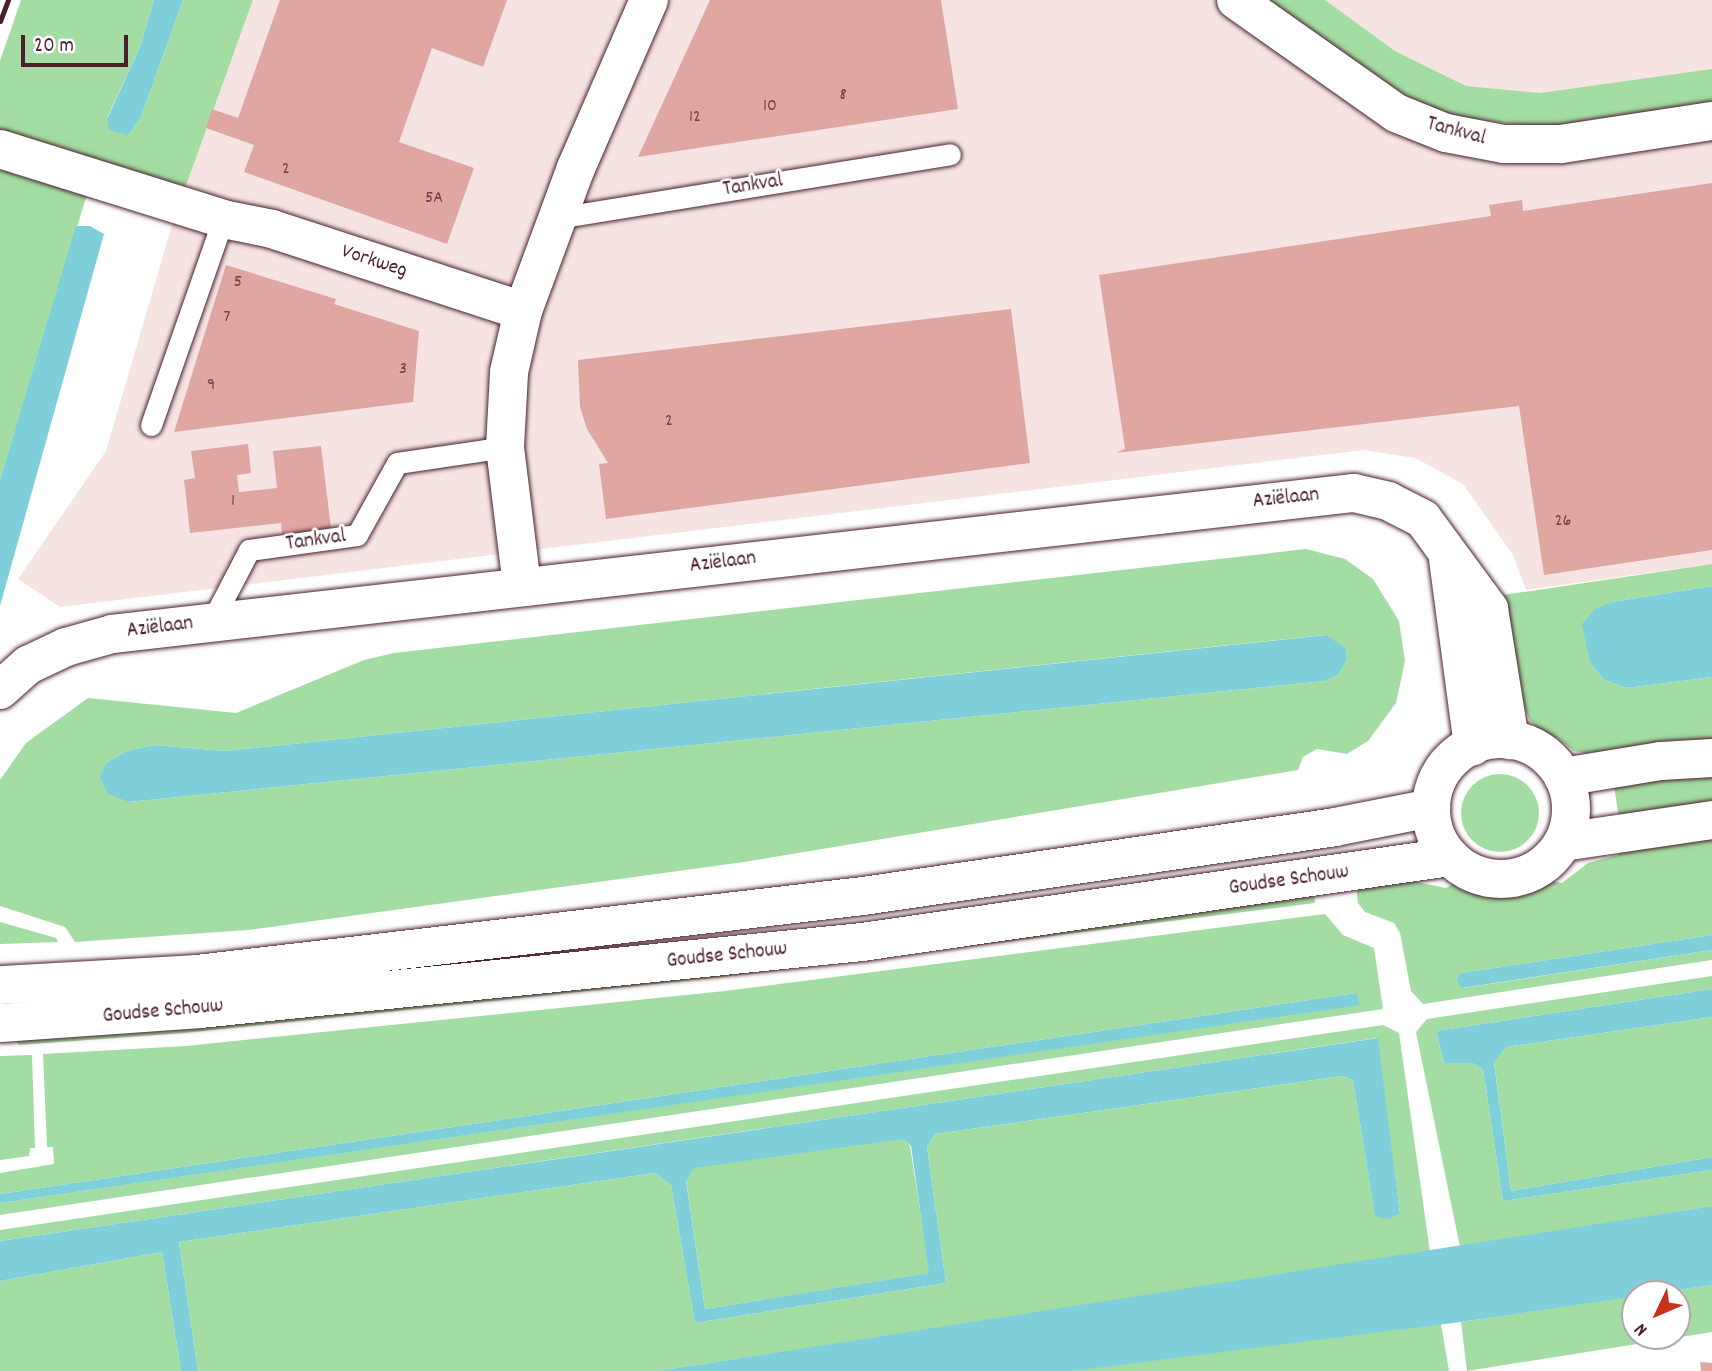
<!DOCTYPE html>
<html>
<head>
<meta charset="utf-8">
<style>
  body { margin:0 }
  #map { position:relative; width:1712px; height:1371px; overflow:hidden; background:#fff; font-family:Dekko,sans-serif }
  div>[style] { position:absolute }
  .built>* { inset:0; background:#f6e4e3 }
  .green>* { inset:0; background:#a3dda3 }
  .round { border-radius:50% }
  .water>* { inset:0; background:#7fcfdb }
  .building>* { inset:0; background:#e0a6a1 }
  .roads { filter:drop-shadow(0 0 2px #4a1f2b) drop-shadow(0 0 2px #4a1f2b) }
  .lane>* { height:21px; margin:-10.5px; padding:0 10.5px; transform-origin:10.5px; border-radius:10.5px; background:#fff }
  .street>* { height:38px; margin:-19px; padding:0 19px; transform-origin:19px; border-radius:19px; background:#fff }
  .secondary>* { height:38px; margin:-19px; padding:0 19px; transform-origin:19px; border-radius:19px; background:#fff }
  .secondary>.ring { margin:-19px; padding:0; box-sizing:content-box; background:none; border:38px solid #fff; border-radius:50% }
  .rail>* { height:5px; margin:-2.5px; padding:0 2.5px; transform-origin:2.5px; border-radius:2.5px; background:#4a1f2b }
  span { translate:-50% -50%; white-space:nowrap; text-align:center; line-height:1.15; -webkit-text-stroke:5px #fff; paint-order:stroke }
  .number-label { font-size:18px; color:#704148 }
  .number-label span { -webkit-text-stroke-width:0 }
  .street-label { font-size:21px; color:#4a1f2b }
  .north { position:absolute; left:1621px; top:1280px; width:70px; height:70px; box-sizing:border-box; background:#fff; border:2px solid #b7a5aa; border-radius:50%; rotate:226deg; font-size:19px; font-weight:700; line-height:28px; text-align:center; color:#4a1f2b }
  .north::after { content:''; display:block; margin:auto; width:24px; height:32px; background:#c8321e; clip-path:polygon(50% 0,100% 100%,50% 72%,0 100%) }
  .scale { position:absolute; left:21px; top:35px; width:107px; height:32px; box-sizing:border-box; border:4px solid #4a1f2b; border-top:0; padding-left:9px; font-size:21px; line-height:24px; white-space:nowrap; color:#4a1f2b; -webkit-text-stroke:5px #fff; paint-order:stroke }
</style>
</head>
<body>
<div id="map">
  <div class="built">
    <i style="clip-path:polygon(253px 0,1712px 0,1712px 564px,1526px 590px,1513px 555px,1463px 484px,1415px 458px,1364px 450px,60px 607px,18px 579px,106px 451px,174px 218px)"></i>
  </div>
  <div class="green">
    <i style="clip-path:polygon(21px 0,154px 0,140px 47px,107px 118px,128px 135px,141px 117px,183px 0,253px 0,184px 191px,0 137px,0 61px)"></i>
    <i style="clip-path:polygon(1268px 0,1325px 0,1395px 51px,1466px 86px,1540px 93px,1712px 69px,1712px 102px,1545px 127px,1459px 118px,1390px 90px)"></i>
    <i style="clip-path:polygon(0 164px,88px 191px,0 480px)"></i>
    <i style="clip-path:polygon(evenodd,1306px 549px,1345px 559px,1373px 579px,1399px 621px,1405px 661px,1396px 703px,1368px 741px,1347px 754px,1317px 749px,1303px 757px,1298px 770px,744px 862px,248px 930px,75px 942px,65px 927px,0 906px,0 780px,26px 743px,88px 698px,236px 713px,364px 660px,394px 653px,1306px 549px,1325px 635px,1346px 648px,1347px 660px,1338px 675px,1325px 681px,129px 802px,106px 763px,126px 751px,154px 745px,225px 751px,1325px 635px)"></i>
    <i style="clip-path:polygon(1712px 564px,1712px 586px,1612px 602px,1590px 663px,1604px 680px,1627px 688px,1712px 677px,1712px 743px,1606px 757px,1574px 751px,1557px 738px,1547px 737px,1530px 721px,1515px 683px,1503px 595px)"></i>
    <i style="clip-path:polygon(1712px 770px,1712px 810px,1620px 824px,1613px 780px)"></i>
    <i class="round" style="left:1461px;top:774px;width:78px;height:78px"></i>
    <i style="clip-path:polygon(1712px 834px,1712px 935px,1462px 973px,1456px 979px,1463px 988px,1712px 950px,1712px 960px,1423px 1004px,1411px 991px,1400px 933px,1394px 923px,1365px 912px,1358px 903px,1356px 885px,1412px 881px,1446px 888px,1453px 884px,1498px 898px,1515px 897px,1552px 881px,1562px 883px,1588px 863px,1618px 855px,1624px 847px)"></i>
    <i style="clip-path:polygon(1314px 892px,1315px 903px,723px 977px,184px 1033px,19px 1045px,16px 1040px)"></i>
    <i style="clip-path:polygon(1325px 914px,1343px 935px,1374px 948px,1383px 1009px,0 1215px,0 1203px,1327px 1009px,1356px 993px,0 1194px,0 1173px,54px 1164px,53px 1147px,47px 1147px,43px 1054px,186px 1046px,725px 991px)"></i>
    <i style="clip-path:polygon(0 922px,56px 938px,58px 942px,0 944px)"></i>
    <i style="clip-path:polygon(1712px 976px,1712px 989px,1436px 1031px,1444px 1063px,1472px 1063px,1483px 1069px,1503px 1201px,1712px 1170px,1712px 1206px,1460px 1247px,1416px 1032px,1427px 1019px)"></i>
    <i style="clip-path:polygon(1712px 1017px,1712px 1157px,1511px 1191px,1494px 1061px,1506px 1047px)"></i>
    <i style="clip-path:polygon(1383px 1025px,1399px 1033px,1430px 1252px,658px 1371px,198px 1371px,179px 1242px,655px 1173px,671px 1185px,695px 1323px,946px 1283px,927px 1147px,935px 1134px,1342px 1076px,1353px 1080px,1375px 1215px,1400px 1214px,1377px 1038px,0 1241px,0 1230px)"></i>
    <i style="clip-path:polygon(32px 1055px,35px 1148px,30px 1148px,29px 1156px,0 1160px,0 1056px)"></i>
    <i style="clip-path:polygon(903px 1138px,910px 1146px,930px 1273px,705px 1309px,686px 1180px,694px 1167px)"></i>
    <i style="clip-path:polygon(162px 1252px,181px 1371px,0 1371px,0 1281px)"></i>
    <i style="clip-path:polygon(1712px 1285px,1712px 1332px,1467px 1371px,1461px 1322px,1635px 1296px,1635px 1336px,1677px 1336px,1677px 1294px,1648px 1294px)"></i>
    <i style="clip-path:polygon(1441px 1324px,1449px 1371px,1073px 1371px,1126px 1363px)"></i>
  </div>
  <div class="water">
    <i style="clip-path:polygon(154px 0,183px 0,141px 117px,128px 135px,109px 130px,107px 119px,140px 47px)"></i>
    <i style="clip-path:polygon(76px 226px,90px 226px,104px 234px,0 606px,0 480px)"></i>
    <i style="clip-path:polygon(1712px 586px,1712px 677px,1627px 688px,1604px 680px,1590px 663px,1582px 624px,1595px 609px,1612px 602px)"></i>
    <i style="clip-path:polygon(1326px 635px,1346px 648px,1347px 660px,1338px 675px,1325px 681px,129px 802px,108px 794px,100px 778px,106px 763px,126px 751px,154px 745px,225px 751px)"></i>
    <i style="clip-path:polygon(1712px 935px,1712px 950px,1462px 988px,1456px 979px,1461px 973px)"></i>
    <i style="clip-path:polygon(1712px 989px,1712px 1017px,1506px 1047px,1494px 1062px,1511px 1191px,1712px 1157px,1712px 1170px,1503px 1201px,1483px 1069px,1472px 1063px,1444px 1063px,1436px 1031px)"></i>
    <i style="clip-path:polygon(1356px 993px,1360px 1005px,0 1203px,0 1194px)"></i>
    <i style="clip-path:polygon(evenodd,1378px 1038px,1400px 1214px,1387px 1219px,1375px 1216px,1353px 1080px,1342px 1076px,935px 1134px,927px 1147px,946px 1283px,695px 1323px,671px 1185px,655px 1173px,179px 1242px,198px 1371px,181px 1371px,162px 1252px,0 1281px,0 1241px,1378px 1038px,903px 1139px,911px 1146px,929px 1273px,705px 1309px,686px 1181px,694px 1168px,903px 1139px)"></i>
    <i style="clip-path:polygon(1712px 1206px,1712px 1285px,1461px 1322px,1073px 1371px,658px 1371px)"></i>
  </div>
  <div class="building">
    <i style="clip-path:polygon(280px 0,507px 0,483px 67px,432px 48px,399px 142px,474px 168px,447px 244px,244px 172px,254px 145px,206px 128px,212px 109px,238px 118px)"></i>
    <i style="clip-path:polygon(710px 0,941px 0,958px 109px,638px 157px)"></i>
    <i style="clip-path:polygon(1712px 183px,1712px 550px,1544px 575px,1519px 406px,1116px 453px,1125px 449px,1099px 275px,1491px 216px,1489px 205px,1522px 200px,1523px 211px)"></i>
    <i style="clip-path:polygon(226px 265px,336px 299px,334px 304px,419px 331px,413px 402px,174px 432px)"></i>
    <i style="clip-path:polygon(1011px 309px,1030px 463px,606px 519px,599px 464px,608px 463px,587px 429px,580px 407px,578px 360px)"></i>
    <i style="clip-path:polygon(248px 444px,251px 473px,237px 475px,239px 492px,277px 488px,273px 451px,321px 446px,332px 536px,283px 541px,281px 523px,190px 533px,184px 480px,195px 478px,191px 451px)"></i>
    <i style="clip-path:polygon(1700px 1362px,1712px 1363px,1712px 1371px,1701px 1371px)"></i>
  </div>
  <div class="roads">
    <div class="lane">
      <i style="left:557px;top:218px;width:398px;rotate:-9.2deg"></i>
      <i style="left:151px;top:425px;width:218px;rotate:-70.7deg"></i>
      <i style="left:212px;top:621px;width:80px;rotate:-62.5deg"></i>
      <i style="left:249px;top:550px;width:109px;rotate:-7.9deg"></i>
      <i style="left:357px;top:535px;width:82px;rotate:-60.9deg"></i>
      <i style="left:397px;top:463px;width:109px;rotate:-8.4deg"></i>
    </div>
    <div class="street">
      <i style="left:1236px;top:0;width:196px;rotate:35.2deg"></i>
      <i style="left:1396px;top:113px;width:54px;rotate:21.8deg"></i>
      <i style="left:1446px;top:133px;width:58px;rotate:10.9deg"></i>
      <i style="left:1503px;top:144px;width:58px"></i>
      <i style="left:1561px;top:144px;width:153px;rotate:-8.7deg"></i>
      <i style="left:0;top:149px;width:234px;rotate:17.4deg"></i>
      <i style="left:223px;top:219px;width:50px;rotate:11.5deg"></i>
      <i style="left:272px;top:229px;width:264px;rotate:18.1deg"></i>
      <i style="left:522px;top:586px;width:140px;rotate:-97deg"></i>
      <i style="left:505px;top:447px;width:75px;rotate:-86.9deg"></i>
      <i style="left:509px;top:372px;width:63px;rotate:-77.1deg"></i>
      <i style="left:523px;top:311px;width:153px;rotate:-69.7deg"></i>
      <i style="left:576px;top:168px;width:183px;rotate:-66.5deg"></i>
    </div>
    <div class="secondary">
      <i style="left:1448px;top:559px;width:189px;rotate:82.4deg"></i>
      <i style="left:0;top:690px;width:38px;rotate:-42deg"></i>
      <i style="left:28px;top:665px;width:42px;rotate:-25.3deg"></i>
      <i style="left:66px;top:647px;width:48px;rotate:-15.8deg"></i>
      <i style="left:112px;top:634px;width:1250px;rotate:-6.48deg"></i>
      <i style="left:1354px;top:493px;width:35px;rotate:13deg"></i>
      <i style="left:1388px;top:501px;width:39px;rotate:27deg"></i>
      <i style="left:1423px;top:519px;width:112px;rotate:53.7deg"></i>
      <i style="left:1489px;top:609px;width:133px;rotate:80.9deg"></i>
      <i class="ring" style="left:1431px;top:739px;width:102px;height:102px"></i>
      <i style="left:1563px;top:777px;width:99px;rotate:-9.3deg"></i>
      <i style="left:1661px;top:761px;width:51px;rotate:-3.4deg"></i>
      <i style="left:1563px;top:842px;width:151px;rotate:-8.4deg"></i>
      <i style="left:0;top:985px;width:197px;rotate:-3.2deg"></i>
      <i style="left:197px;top:974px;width:671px;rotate:-6.68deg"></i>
      <i style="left:863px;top:896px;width:477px;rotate:-8.3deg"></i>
      <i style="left:1335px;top:827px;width:98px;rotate:-11.2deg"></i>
      <i style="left:0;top:1023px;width:200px;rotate:-4deg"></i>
      <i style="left:200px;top:1009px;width:665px;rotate:-5.78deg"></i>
      <i style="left:862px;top:942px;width:594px;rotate:-8.23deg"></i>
    </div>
  </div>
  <div class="rail">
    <i style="left:0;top:21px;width:22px;rotate:-69deg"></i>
  </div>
  <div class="number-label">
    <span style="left:843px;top:96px">8</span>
    <span style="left:770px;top:107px">10</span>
    <span style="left:695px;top:118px">12</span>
    <span style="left:286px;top:170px">2</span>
    <span style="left:434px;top:199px">5A</span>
    <span style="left:238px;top:283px">5</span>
    <span style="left:227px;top:318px">7</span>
    <span style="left:403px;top:370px">3</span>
    <span style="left:211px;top:386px">9</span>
    <span style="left:669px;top:422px">2</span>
    <span style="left:233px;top:502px">1</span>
    <span style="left:1563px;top:522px">26</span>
  </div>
  <div class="street-label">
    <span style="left:1456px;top:132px;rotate:15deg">Tankval</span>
    <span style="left:753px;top:186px;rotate:-9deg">Tankval</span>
    <span style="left:374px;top:262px;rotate:18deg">Vorkweg</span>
    <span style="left:1286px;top:499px;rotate:-6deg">Aziëlaan</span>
    <span style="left:316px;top:541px;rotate:-8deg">Tankval</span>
    <span style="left:723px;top:563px;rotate:-7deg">Aziëlaan</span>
    <span style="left:160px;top:628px;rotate:-7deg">Aziëlaan</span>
    <span style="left:1289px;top:881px;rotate:-8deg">Goudse Schouw</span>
    <span style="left:727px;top:956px;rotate:-6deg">Goudse Schouw</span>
    <span style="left:163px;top:1012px;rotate:-5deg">Goudse Schouw</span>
  </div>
  <div class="north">N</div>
  <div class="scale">20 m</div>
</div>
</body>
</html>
